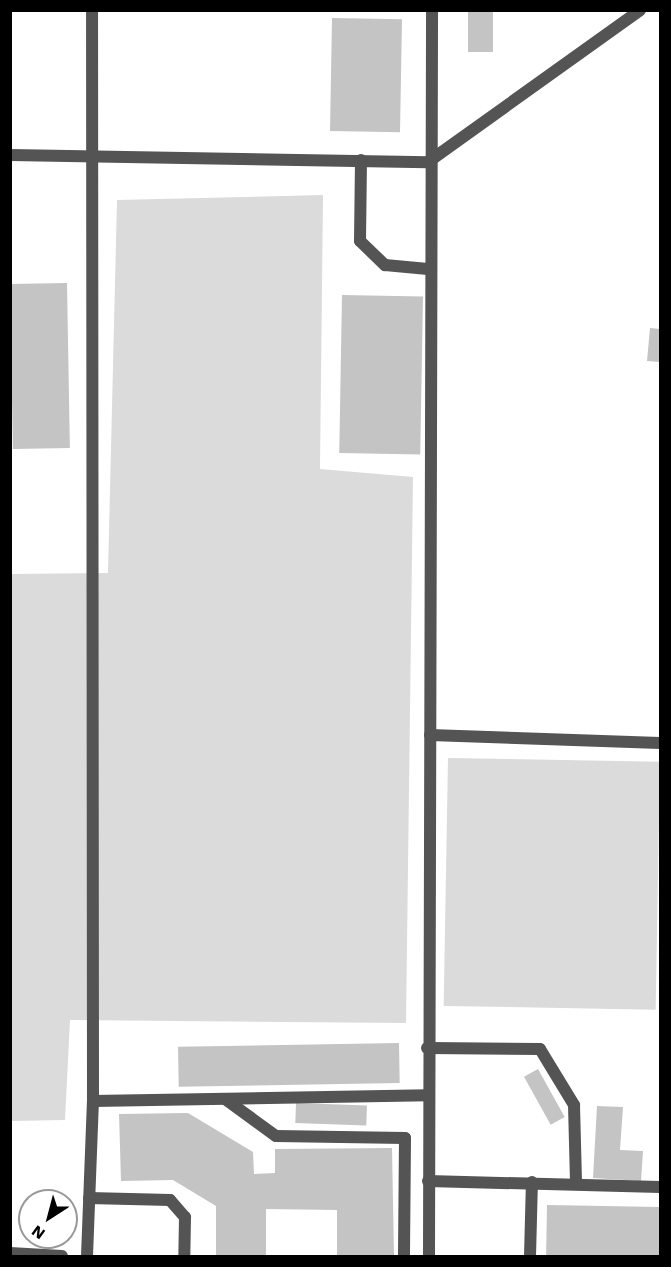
<!DOCTYPE html>
<html>
<head>
<meta charset="utf-8">
<style>
  body { margin:0 }
  #map { position:relative; width:671px; height:1267px; overflow:hidden; background:#fff; font-family:"Work Sans",sans-serif }
  div>[style] { position:absolute }
  .green>* { inset:0; background:#dbdbdb; transform-origin:0 0 }
  .building>* { inset:0; background:#c4c4c4; transform-origin:0 0 }
  .service>* { height:12px; margin:-6px; padding:0 6px; transform-origin:6px; border-radius:6px; background:#545454 }
  span { translate:-50% -50%; white-space:nowrap; text-align:center; line-height:1.15; -webkit-text-stroke:4.5px #fff; paint-order:stroke }
  .frame { position:absolute; inset:0; border:12px solid #000; pointer-events:none }
  .north { position:absolute; left:18px; top:1189px; width:60px; height:60px; box-sizing:border-box; background:#fff; border:2px solid #999; border-radius:50%; rotate:216deg; font-size:16px; font-weight:700; line-height:24px; text-align:center; color:#000 }
  .north::after { content:''; display:block; margin:auto; width:21px; height:27px; background:#000; clip-path:polygon(50% 0,100% 100%,50% 72%,0 100%) }
</style>
</head>
<body>
<div id="map">
  <div class="green">
    <i style="clip-path:polygon(323px 195px,320px 469px,413px 477px,406px 1023px,70px 1020px,65px 1120px,11px 1121px,10px 574px,108px 573px,117px 200px)"></i>
    <i style="left:448px;top:758px;width:212px;height:248px;rotate:1deg"></i>
  </div>
  <div class="building">
    <i style="left:468px;top:10px;width:25px;height:42px"></i>
    <i style="left:332px;top:18px;width:70px;height:113px;rotate:1deg"></i>
    <i style="left:67px;top:283px;width:165px;height:57px;rotate:89deg"></i>
    <i style="left:342px;top:295px;width:81px;height:158px;rotate:1deg"></i>
    <i style="clip-path:polygon(650px 328px,660px 329px,660px 362px,647px 361px)"></i>
    <i style="left:399px;top:1043px;width:40px;height:221px;rotate:89deg"></i>
    <i style="left:538px;top:1069px;width:55px;height:16px;rotate:61deg"></i>
    <i style="left:296px;top:1103px;width:71px;height:20px;rotate:2deg"></i>
    <i style="clip-path:polygon(597px 1106px,623px 1107px,620px 1150px,643px 1151px,641px 1181px,593px 1178px)"></i>
    <i style="clip-path:polygon(188px 1113px,253px 1152px,254px 1174px,275px 1173px,275px 1149px,392px 1148px,394px 1256px,337px 1256px,337px 1210px,266px 1209px,266px 1256px,216px 1256px,216px 1206px,173px 1180px,121px 1181px,119px 1114px)"></i>
    <i style="left:547px;top:1205px;width:113px;height:51px;rotate:1deg"></i>
  </div>
  <div class="service">
    <i style="left:10px;top:155px;width:418px;rotate:1deg"></i>
    <i style="left:428px;top:162px;width:261px;rotate:-35.6deg"></i>
    <i style="left:361px;top:160px;width:81px;rotate:90.7deg"></i>
    <i style="left:360px;top:241px;width:35px;rotate:44deg"></i>
    <i style="left:385px;top:265px;width:43px;rotate:5.3deg"></i>
    <i style="left:430px;top:735px;width:230px;rotate:2deg"></i>
    <i style="left:427px;top:1048px;width:113px;rotate:0.5deg"></i>
    <i style="left:540px;top:1049px;width:66px;rotate:58.7deg"></i>
    <i style="left:574px;top:1105px;width:78px;rotate:88.5deg"></i>
    <i style="left:225px;top:1099px;width:63px;rotate:36deg"></i>
    <i style="left:276px;top:1136px;width:129px;rotate:0.9deg"></i>
    <i style="left:405px;top:1138px;width:118px;rotate:90.5deg"></i>
    <i style="left:93px;top:1101px;width:335px;rotate:-1deg"></i>
    <i style="left:428px;top:1181px;width:232px;rotate:1.5deg"></i>
    <i style="left:89px;top:1198px;width:81px;rotate:1.4deg"></i>
    <i style="left:170px;top:1200px;width:23px;rotate:49deg"></i>
    <i style="left:185px;top:1217px;width:39px;rotate:91deg"></i>
    <i style="left:10px;top:1253px;width:52px;rotate:3.3deg"></i>
    <i style="left:87px;top:1256px;width:155px;rotate:-87.8deg"></i>
    <i style="left:93px;top:1101px;width:1091px;rotate:-90.05deg"></i>
    <i style="left:429px;top:1256px;width:1246px;rotate:-89.86deg"></i>
    <i style="left:530px;top:1256px;width:74px;rotate:-88.5deg"></i>
  </div>
  <div class="frame"></div>
  <div class="north">N</div>
</div>
</body>
</html>
